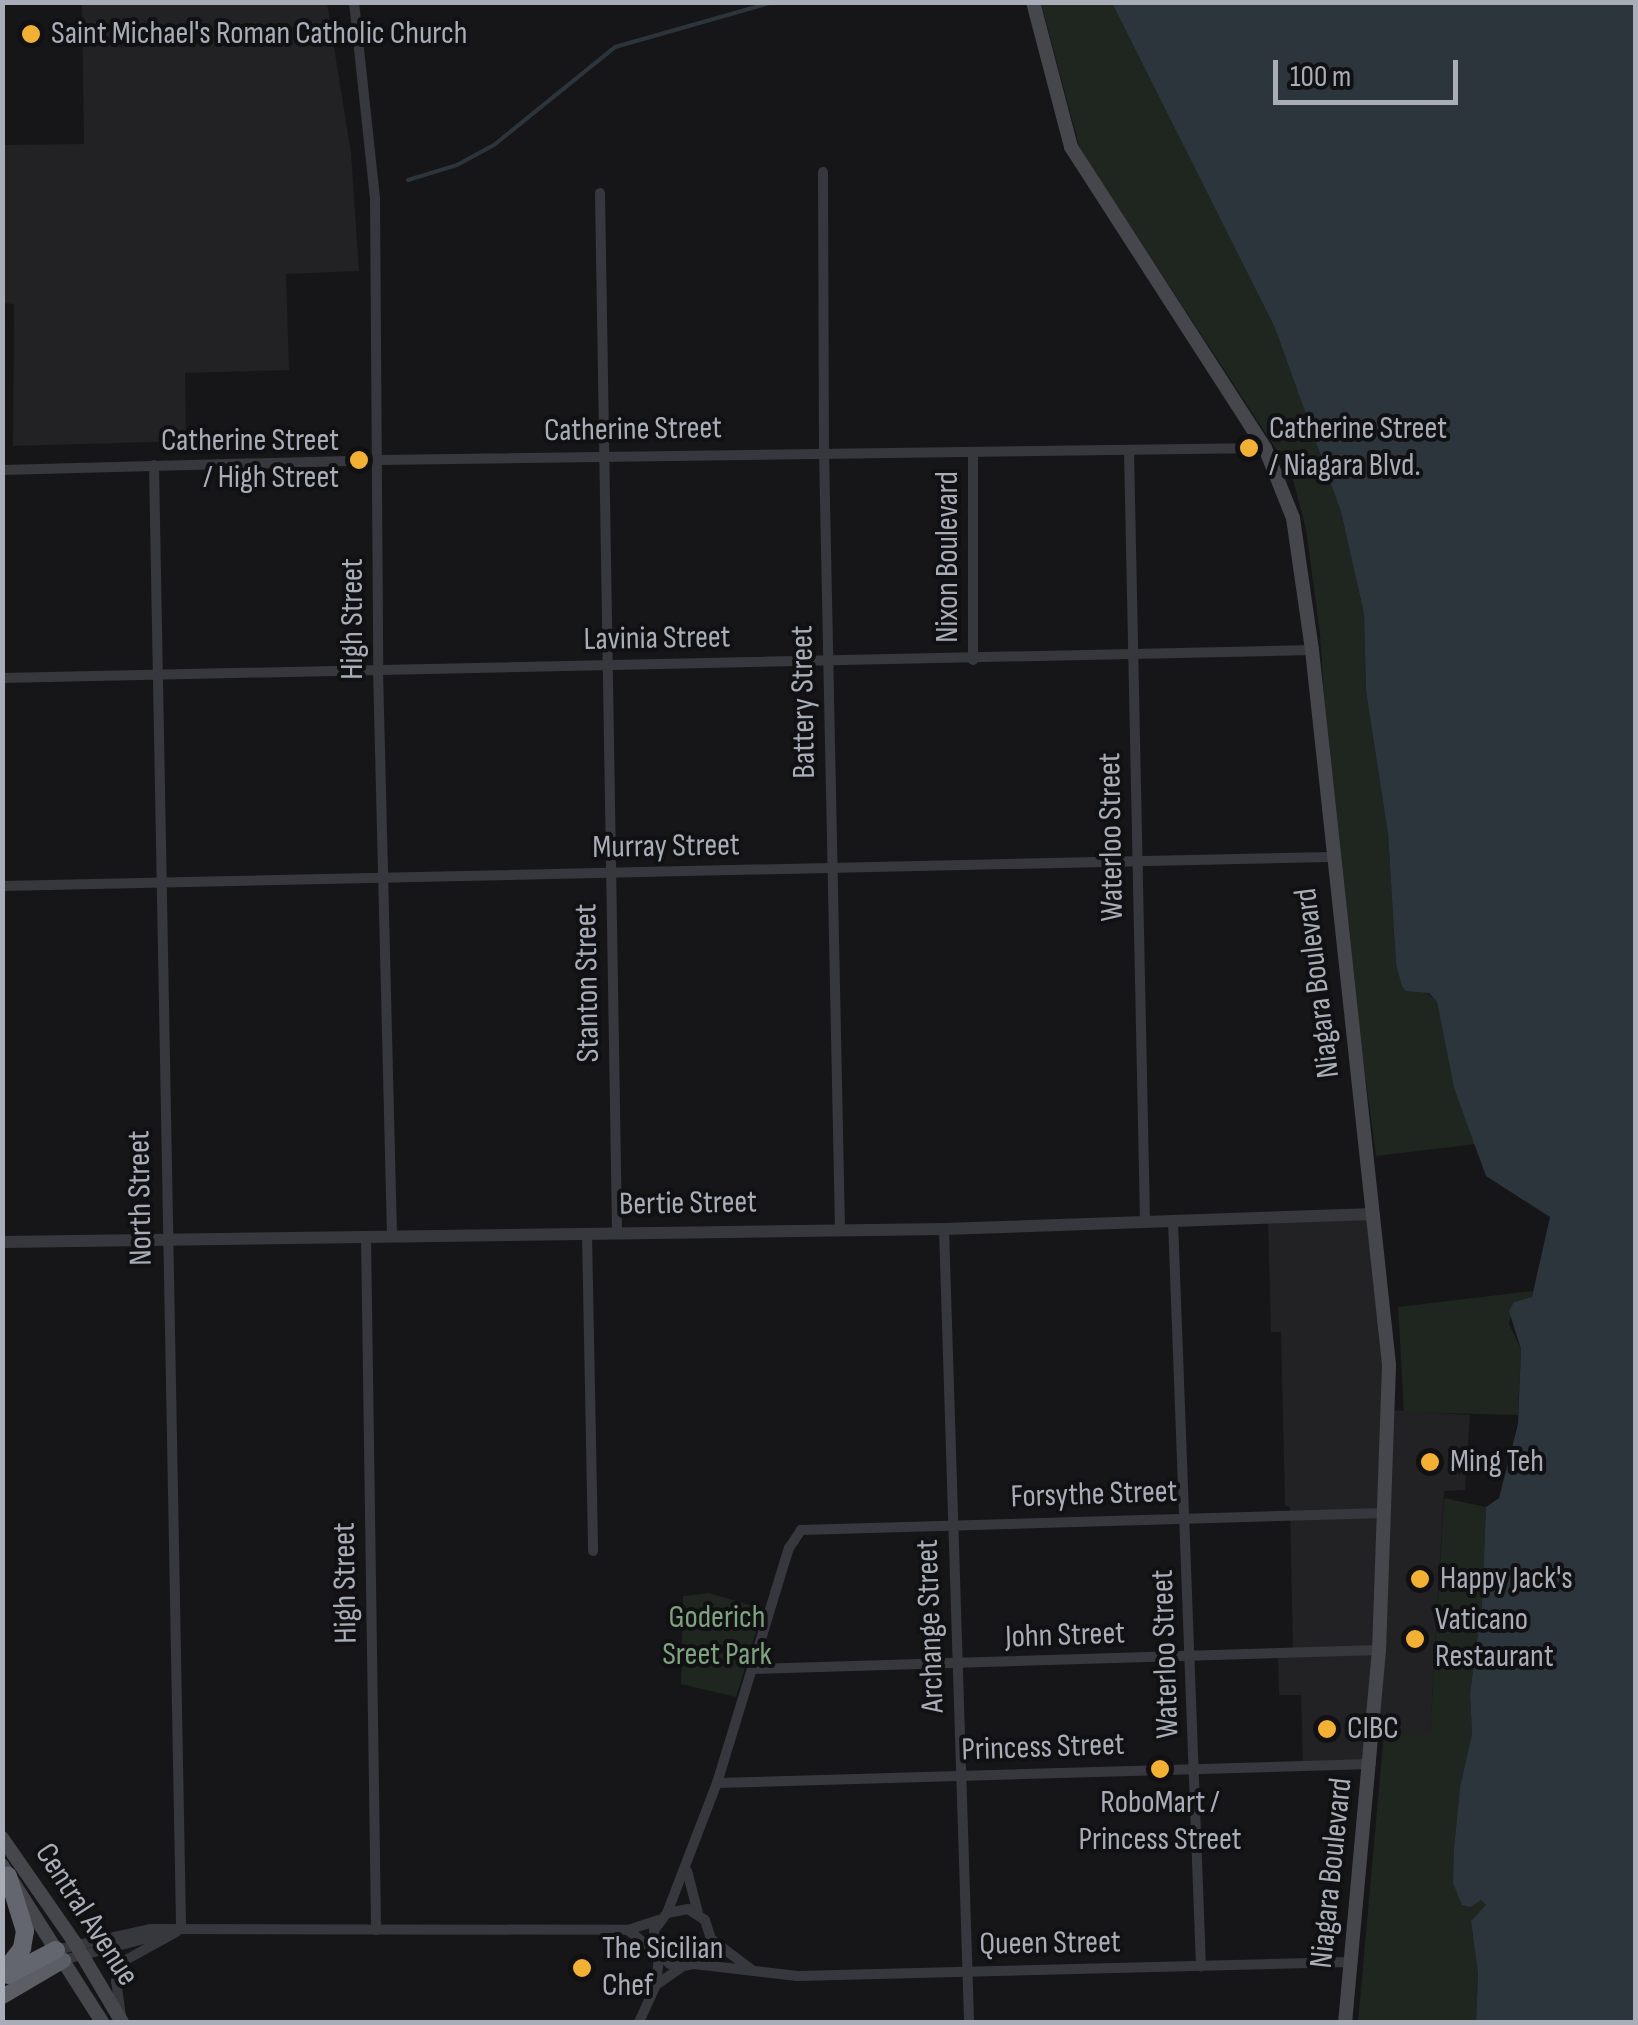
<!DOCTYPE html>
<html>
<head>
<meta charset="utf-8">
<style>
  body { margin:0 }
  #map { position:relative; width:1638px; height:2025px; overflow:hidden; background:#161618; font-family:"Sofia Sans Condensed",sans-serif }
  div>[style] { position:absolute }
  .built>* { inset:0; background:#222225 }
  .green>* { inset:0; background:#1e261f }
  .water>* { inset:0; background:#2c353c }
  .stream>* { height:4px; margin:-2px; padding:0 2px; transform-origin:2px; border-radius:2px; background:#2c353c }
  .minor>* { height:10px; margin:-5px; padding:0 5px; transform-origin:5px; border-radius:5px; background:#37383d }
  .tertiary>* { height:12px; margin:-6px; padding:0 6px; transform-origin:6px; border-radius:6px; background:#37383d }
  .secondary>* { height:14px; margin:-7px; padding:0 7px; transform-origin:7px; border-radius:7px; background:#45474d }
  .trunk>* { height:15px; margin:-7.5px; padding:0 7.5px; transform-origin:7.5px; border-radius:7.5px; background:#5b5e65 }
  .motorway>* { height:18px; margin:-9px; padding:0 9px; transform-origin:9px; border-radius:9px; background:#63666e }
  .dots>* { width:28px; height:28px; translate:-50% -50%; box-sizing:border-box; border:5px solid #111113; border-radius:50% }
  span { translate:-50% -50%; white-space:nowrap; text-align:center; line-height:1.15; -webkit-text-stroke:8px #111113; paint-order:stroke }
  .poi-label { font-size:32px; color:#a8adb8 }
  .left { translate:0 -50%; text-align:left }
  .right { translate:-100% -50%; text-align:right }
  .street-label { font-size:32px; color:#a8adb8 }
  .park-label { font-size:32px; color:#7fa381 }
  .frame { position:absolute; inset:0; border:5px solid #a8adb8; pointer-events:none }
  .scale { position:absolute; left:1273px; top:60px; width:185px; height:45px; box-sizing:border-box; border:5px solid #a8adb8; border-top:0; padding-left:12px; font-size:30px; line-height:35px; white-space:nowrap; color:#a8adb8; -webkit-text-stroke:8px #111113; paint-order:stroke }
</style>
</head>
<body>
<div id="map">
  <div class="built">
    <i style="clip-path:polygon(82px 3px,327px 3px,351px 153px,359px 271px,286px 274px,289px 370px,185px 373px,186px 441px,13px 446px,14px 304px,2px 303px,3px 145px,84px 144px)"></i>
    <i style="clip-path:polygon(1374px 1214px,1389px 1410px,1470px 1415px,1465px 1490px,1444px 1491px,1430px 1736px,1374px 1731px,1371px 1764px,1303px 1766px,1301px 1695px,1279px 1695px,1278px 1654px,1293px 1653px,1290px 1507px,1285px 1506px,1281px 1332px,1271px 1332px,1268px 1218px)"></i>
  </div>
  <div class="green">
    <i style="clip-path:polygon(1041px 3px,1112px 3px,1275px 328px,1341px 512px,1364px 614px,1366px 691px,1388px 834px,1396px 964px,1437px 1002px,1454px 1088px,1476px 1144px,1376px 1156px,1334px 843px,1320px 635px,1306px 529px,1291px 472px,1080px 149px)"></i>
    <i style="clip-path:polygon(1533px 1291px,1531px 1298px,1514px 1302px,1509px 1324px,1521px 1349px,1518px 1415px,1404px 1412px,1398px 1307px)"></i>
    <i style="clip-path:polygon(1444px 1498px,1486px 1507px,1482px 1605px,1470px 1693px,1472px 1734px,1460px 1787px,1454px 1848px,1486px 1906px,1471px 1921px,1478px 1974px,1476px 2022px,1358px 2022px,1384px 1732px,1430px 1735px)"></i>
    <i style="clip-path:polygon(709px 1593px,763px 1609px,736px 1697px,681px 1684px,683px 1596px)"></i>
  </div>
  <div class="water">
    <i style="clip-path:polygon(1112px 3px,1635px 3px,1635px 2022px,1476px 2022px,1478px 1974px,1471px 1921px,1486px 1905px,1481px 1900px,1470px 1907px,1462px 1905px,1453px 1883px,1454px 1848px,1460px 1787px,1472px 1734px,1470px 1693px,1482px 1605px,1486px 1507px,1499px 1498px,1518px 1424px,1521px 1349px,1509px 1311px,1514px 1302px,1532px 1297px,1550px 1217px,1486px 1176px,1454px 1088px,1437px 1002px,1429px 993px,1406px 991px,1402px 986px,1396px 964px,1388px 834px,1366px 691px,1364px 614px,1341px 512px,1275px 328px)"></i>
  </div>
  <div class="stream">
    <i style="left:408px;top:180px;width:51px;rotate:-17deg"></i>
    <i style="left:457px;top:165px;width:42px;rotate:-28.4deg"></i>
    <i style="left:494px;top:145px;width:156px;rotate:-39deg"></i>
    <i style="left:615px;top:47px;width:164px;rotate:-15.9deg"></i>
  </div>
  <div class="minor">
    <i style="left:354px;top:2px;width:197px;rotate:83.9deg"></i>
    <i style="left:375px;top:198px;width:472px;rotate:89.6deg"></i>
    <i style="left:378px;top:670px;width:565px;rotate:88.58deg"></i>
    <i style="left:823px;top:172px;width:280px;rotate:89.8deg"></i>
    <i style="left:824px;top:452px;width:778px;rotate:88.82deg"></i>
    <i style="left:600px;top:193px;width:1039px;rotate:89.06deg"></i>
    <i style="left:1129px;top:450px;width:772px;rotate:88.81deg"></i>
    <i style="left:973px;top:454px;width:206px;rotate:90deg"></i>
    <i style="left:154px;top:465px;width:1464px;rotate:88.94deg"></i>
    <i style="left:2px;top:470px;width:376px;rotate:-1.5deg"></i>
    <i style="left:378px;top:460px;width:887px;rotate:-0.78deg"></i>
    <i style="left:2px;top:678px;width:1310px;rotate:-1.22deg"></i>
    <i style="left:2px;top:886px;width:1329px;rotate:-1.25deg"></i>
    <i style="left:1173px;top:1221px;width:746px;rotate:87.85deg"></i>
    <i style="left:944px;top:1229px;width:793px;rotate:88.19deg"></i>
    <i style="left:587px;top:1233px;width:318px;rotate:88.9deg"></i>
    <i style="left:366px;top:1236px;width:694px;rotate:89.17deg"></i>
    <i style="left:752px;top:1669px;width:627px;rotate:-1.74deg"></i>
    <i style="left:717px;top:1783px;width:654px;rotate:-1.66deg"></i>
    <i style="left:687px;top:1871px;width:43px;rotate:75.3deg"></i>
    <i style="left:667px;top:1913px;width:139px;rotate:-69deg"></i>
    <i style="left:717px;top:1783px;width:246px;rotate:-73deg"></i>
    <i style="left:789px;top:1548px;width:22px;rotate:-56deg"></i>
    <i style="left:801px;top:1530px;width:584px;rotate:-1.67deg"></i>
    <i style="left:628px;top:1930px;width:54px;rotate:39deg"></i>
    <i style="left:670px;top:1964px;width:13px;rotate:9deg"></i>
    <i style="left:683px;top:1966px;width:11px;rotate:-10deg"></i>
    <i style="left:694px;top:1964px;width:20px;rotate:-45deg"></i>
    <i style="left:708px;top:1950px;width:11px;rotate:-75deg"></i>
    <i style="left:711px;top:1939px;width:20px;rotate:-108deg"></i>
    <i style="left:705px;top:1920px;width:20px;rotate:-147deg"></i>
    <i style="left:688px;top:1909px;width:21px;rotate:169deg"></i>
    <i style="left:667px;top:1913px;width:21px;rotate:127deg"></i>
    <i style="left:654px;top:1930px;width:21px;rotate:85deg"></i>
    <i style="left:711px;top:1939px;width:51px;rotate:37.1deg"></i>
    <i style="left:56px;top:1950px;width:97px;rotate:-12.5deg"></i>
    <i style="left:151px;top:1929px;width:477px;rotate:0.1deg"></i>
    <i style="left:628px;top:1930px;width:32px;rotate:-18deg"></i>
    <i style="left:63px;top:1960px;width:99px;rotate:-14.6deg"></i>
    <i style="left:694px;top:1964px;width:104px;rotate:6.6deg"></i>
    <i style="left:797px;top:1976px;width:553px;rotate:-1.45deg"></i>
    <i style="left:656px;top:1985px;width:29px;rotate:-84deg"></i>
    <i style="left:121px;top:2016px;width:35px;rotate:-98deg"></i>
    <i style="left:116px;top:1981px;width:22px;rotate:-68deg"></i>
    <i style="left:124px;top:1961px;width:60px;rotate:-29.1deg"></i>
    <i style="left:639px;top:2022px;width:41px;rotate:-65.3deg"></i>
    <i style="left:656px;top:1985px;width:33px;rotate:-35deg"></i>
  </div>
  <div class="tertiary">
    <i style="left:2px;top:1242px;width:942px;rotate:-0.79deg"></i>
    <i style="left:944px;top:1229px;width:430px;rotate:-2deg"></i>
  </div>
  <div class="secondary">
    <i style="left:1033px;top:2px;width:150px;rotate:75.3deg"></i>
    <i style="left:1071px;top:147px;width:358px;rotate:57.2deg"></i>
    <i style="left:1265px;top:448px;width:75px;rotate:68.2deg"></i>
    <i style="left:1293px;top:518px;width:133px;rotate:81.8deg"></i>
    <i style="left:1312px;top:650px;width:719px;rotate:83.85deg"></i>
    <i style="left:1389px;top:1365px;width:285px;rotate:92deg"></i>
    <i style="left:1379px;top:1650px;width:374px;rotate:95.2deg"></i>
    <i style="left:2px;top:1838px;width:128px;rotate:55.2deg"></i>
    <i style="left:75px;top:1943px;width:92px;rotate:59.3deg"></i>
    <i style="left:2px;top:1865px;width:186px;rotate:57.5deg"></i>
  </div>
  <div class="trunk">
    <i style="left:2px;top:1996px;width:71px;rotate:-30.5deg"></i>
  </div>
  <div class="motorway">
    <i style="left:2px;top:1974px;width:33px;rotate:-52deg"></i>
    <i style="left:22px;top:1948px;width:17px;rotate:-80deg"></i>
    <i style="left:25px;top:1931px;width:58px;rotate:-107.2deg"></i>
    <i style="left:8px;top:1975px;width:54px;rotate:-27.5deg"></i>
  </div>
  <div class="dots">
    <i style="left:31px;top:34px;background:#f2b134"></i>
    <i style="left:1249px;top:448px;background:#f2b134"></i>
    <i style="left:359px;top:460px;background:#f2b134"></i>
    <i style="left:1430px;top:1462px;background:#f2b134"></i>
    <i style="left:1420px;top:1579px;background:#f2b134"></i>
    <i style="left:1415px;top:1639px;background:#f2b134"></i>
    <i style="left:1327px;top:1729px;background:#f2b134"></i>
    <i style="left:1160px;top:1769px;background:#f2b134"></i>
    <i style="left:582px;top:1968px;background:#f2b134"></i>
  </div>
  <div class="poi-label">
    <span class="left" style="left:51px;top:34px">Saint Michael's Roman Catholic Church</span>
    <span class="left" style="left:1269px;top:448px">Catherine Street<br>/ Niagara Blvd.</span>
    <span class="right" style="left:339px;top:460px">Catherine Street<br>/ High Street</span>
    <span class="left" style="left:1450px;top:1462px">Ming Teh</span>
    <span class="left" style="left:1440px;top:1579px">Happy Jack's</span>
    <span class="left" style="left:1435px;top:1639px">Vaticano<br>Restaurant</span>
    <span class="left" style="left:1347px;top:1729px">CIBC</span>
    <span style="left:1160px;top:1822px">RoboMart /<br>Princess Street</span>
    <span class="left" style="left:602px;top:1968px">The Sicilian<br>Chef</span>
  </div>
  <div class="street-label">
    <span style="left:633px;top:430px;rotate:-1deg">Catherine Street</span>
    <span style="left:948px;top:557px;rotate:-90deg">Nixon Boulevard</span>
    <span style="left:353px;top:619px;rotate:-90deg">High Street</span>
    <span style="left:657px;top:639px;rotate:-1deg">Lavinia Street</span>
    <span style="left:804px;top:702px;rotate:-91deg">Battery Street</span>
    <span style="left:1112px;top:837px;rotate:-91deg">Waterloo Street</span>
    <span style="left:666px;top:847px;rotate:-1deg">Murray Street</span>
    <span style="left:588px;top:983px;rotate:-91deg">Stanton Street</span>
    <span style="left:1318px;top:983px;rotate:-97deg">Niagara Boulevard</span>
    <span style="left:141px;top:1198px;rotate:-91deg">North Street</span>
    <span style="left:688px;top:1204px;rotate:-1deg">Bertie Street</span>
    <span style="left:1094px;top:1495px;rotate:-2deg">Forsythe Street</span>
    <span style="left:346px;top:1583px;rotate:-91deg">High Street</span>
    <span style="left:931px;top:1626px;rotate:-92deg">Archange Street</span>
    <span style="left:1065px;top:1636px;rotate:-2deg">John Street</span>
    <span style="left:1166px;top:1654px;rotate:-92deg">Waterloo Street</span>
    <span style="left:1043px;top:1748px;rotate:-2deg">Princess Street</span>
    <span style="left:1332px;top:1873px;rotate:-84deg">Niagara Boulevard</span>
    <span style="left:86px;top:1915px;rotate:57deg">Central Avenue</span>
    <span style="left:1050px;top:1944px;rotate:-1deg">Queen Street</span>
  </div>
  <div class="park-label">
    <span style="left:717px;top:1637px">Goderich<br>Sreet Park</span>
  </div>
  <div class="frame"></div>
  <div class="scale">100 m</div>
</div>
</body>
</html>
